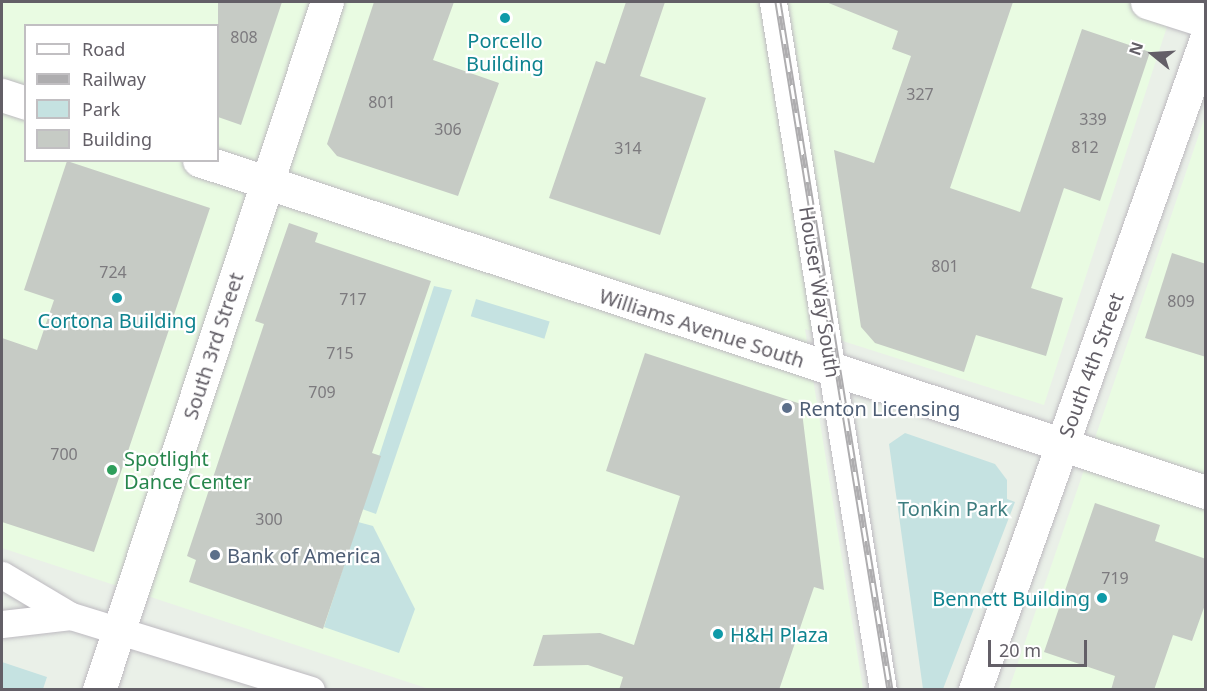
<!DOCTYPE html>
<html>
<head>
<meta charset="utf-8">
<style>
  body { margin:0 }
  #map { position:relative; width:1207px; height:691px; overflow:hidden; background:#eaf0e8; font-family:"Noto Sans",sans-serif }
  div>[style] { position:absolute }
  .commercial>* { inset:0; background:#e9fbe2 }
  .green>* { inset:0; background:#c5e2e1; transform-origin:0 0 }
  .building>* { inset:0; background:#c6cbc5 }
  .roads { filter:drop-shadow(0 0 2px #bdbac0) drop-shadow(0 0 2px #bdbac0) }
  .minor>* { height:27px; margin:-13.5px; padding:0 13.5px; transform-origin:13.5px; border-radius:13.5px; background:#fff }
  .tertiary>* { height:33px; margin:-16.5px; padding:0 16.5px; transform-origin:16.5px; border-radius:16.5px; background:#fff }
  .secondary>* { height:33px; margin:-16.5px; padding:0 16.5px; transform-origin:16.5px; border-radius:16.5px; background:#fff }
  .rail>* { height:7px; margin-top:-3.5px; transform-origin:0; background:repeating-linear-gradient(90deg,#fff 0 14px,#aeadaf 0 28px); box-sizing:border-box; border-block:2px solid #aeadaf }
  .dots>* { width:16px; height:16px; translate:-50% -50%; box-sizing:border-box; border:3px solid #fff; border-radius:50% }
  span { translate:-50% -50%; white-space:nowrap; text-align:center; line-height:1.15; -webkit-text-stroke:4.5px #fff; paint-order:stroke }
  .number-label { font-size:16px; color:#7c7a7e }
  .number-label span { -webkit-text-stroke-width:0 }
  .culture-label { font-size:20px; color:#0d838f }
  .right { translate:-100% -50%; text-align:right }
  .left { translate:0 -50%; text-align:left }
  .street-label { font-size:20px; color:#635f67 }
  .service-label { font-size:20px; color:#4e5e75 }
  .leisure-label { font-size:20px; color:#27864d }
  .park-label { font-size:20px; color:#3e7d7f }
  .frame { position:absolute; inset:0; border:3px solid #635f67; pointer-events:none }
  .legend { position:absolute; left:24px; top:24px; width:195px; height:138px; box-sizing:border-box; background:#fff; border:2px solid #c1bfc2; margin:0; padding:8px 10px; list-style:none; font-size:18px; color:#635f67 }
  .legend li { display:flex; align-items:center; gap:12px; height:30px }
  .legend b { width:30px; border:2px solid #c1bfc2 }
  .north { position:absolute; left:1123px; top:24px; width:60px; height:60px; -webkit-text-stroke:4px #fff; paint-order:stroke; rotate:288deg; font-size:16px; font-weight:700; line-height:24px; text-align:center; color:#635f67 }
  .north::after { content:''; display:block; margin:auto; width:21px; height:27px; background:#635f67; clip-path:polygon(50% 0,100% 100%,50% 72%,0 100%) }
  .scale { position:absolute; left:988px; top:640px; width:99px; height:27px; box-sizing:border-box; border:3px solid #635f67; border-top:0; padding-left:8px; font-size:18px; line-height:21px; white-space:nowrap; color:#635f67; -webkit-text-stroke:4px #fff; paint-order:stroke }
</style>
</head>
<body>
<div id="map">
  <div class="commercial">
    <i style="clip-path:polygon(evenodd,2px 2px,1175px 2px,1044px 405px,805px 329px,863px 689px,429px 689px,2px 548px,2px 2px,26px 26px,218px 26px,218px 160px,26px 160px,26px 26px)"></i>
    <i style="clip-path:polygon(1205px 117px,1205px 689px,1009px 689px)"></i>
  </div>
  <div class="green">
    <i style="clip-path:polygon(434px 286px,452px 290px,376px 514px,362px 509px)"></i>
    <i style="left:476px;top:299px;width:77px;height:18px;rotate:17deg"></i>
    <i style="clip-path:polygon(905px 433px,995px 464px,1007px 480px,1007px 499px,1015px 502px,943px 689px,923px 689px,889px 444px)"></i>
    <i style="clip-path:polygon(358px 522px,373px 526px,415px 609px,399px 653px,324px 627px)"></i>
    <i style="clip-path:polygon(2px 662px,47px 677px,43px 689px,2px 689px)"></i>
  </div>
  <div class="building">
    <i style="clip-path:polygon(218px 2px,282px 2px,241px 125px,218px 117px)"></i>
    <i style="clip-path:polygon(374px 2px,454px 2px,433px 60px,499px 83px,458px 196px,337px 156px,327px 144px)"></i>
    <i style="clip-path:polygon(626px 2px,665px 2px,640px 76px,706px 98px,660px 235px,549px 198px,596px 61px,605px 64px)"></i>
    <i style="clip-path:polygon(826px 2px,1013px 2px,950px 188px,1020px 212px,1082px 29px,1150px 52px,1100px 201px,1064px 188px,1031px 288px,1063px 298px,1046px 356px,976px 335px,964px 372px,875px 343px,861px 327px,834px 150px,874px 163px,911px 56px,892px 49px,898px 31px)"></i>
    <i style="clip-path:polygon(67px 161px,210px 208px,94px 552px,2px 522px,2px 338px,37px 350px,54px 300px,24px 290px)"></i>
    <i style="clip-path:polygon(289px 223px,318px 233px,315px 242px,431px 281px,372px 453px,381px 456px,323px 629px,189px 582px,196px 560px,187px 556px,264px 324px,255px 321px)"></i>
    <i style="clip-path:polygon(1172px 253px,1206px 264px,1206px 357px,1145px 338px)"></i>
    <i style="clip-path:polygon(645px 353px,801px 404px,824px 590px,814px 587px,779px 690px,619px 690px,623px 677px,588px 665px,533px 666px,543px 635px,600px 633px,634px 645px,680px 496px,606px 471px)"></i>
    <i style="clip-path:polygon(1095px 503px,1160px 525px,1155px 541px,1206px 559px,1206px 602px,1192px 641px,1173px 635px,1154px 690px,1111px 690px,1115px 676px,1044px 652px)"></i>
  </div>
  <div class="roads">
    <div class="minor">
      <i style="left:773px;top:2px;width:697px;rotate:80.92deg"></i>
      <i style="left:2px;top:575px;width:80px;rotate:30.7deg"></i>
      <i style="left:71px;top:616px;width:251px;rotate:17.1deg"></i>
      <i style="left:2px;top:624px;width:69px;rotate:-6.6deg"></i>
    </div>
    <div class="tertiary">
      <i style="left:1147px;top:2px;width:62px;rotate:17.9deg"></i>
      <i style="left:2px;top:95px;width:25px;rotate:18deg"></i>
      <i style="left:199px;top:160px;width:1060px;rotate:18.25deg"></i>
      <i style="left:975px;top:690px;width:691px;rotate:-70.46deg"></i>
    </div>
    <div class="secondary">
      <i style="left:99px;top:690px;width:725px;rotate:-71.67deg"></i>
    </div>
  </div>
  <div class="rail">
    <i style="left:778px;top:2px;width:697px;rotate:80.75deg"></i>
  </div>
  <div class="dots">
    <i style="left:505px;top:18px;background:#0f9aa8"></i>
    <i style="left:117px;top:298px;background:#0f9aa8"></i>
    <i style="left:787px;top:408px;background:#5c6f8a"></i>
    <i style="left:112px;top:470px;background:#2e9e5b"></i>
    <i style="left:215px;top:555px;background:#5c6f8a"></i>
    <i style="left:1102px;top:598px;background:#0f9aa8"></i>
    <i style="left:718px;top:634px;background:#0f9aa8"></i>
  </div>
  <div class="number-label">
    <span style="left:244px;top:37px">808</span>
    <span style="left:920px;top:94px">327</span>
    <span style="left:382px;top:102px">801</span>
    <span style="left:1093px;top:119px">339</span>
    <span style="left:448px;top:129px">306</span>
    <span style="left:1085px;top:147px">812</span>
    <span style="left:628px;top:148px">314</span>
    <span style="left:945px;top:266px">801</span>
    <span style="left:113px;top:272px">724</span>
    <span style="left:353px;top:299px">717</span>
    <span style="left:1181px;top:301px">809</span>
    <span style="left:340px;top:353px">715</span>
    <span style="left:322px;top:392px">709</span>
    <span style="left:64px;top:454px">700</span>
    <span style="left:269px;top:519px">300</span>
    <span style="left:1115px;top:578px">719</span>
  </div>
  <div class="culture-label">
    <span style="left:505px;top:52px">Porcello<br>Building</span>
    <span style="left:117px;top:320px">Cortona Building</span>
    <span class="right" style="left:1090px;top:598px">Bennett Building</span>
    <span class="left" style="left:730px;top:634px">H&amp;H Plaza</span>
  </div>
  <div class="street-label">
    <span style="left:820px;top:292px;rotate:81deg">Houser Way South</span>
    <span style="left:702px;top:328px;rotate:18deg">Williams Avenue South</span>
    <span style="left:213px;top:346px;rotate:-72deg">South 3rd Street</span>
    <span style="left:1091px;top:365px;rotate:-70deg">South 4th Street</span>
  </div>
  <div class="service-label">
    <span class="left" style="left:799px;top:408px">Renton Licensing</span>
    <span class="left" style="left:227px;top:555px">Bank of America</span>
  </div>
  <div class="leisure-label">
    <span class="left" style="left:124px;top:470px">Spotlight<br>Dance Center</span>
  </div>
  <div class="park-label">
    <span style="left:953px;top:508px">Tonkin Park</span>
  </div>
  <div class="frame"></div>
  <ul class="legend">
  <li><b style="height:8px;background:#fff"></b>Road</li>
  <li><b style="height:8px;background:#aeadaf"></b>Railway</li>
  <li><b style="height:16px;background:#c5e2e1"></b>Park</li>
  <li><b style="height:16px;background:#c6cbc5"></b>Building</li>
  </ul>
  <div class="north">N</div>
  <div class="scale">20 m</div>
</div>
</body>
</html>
